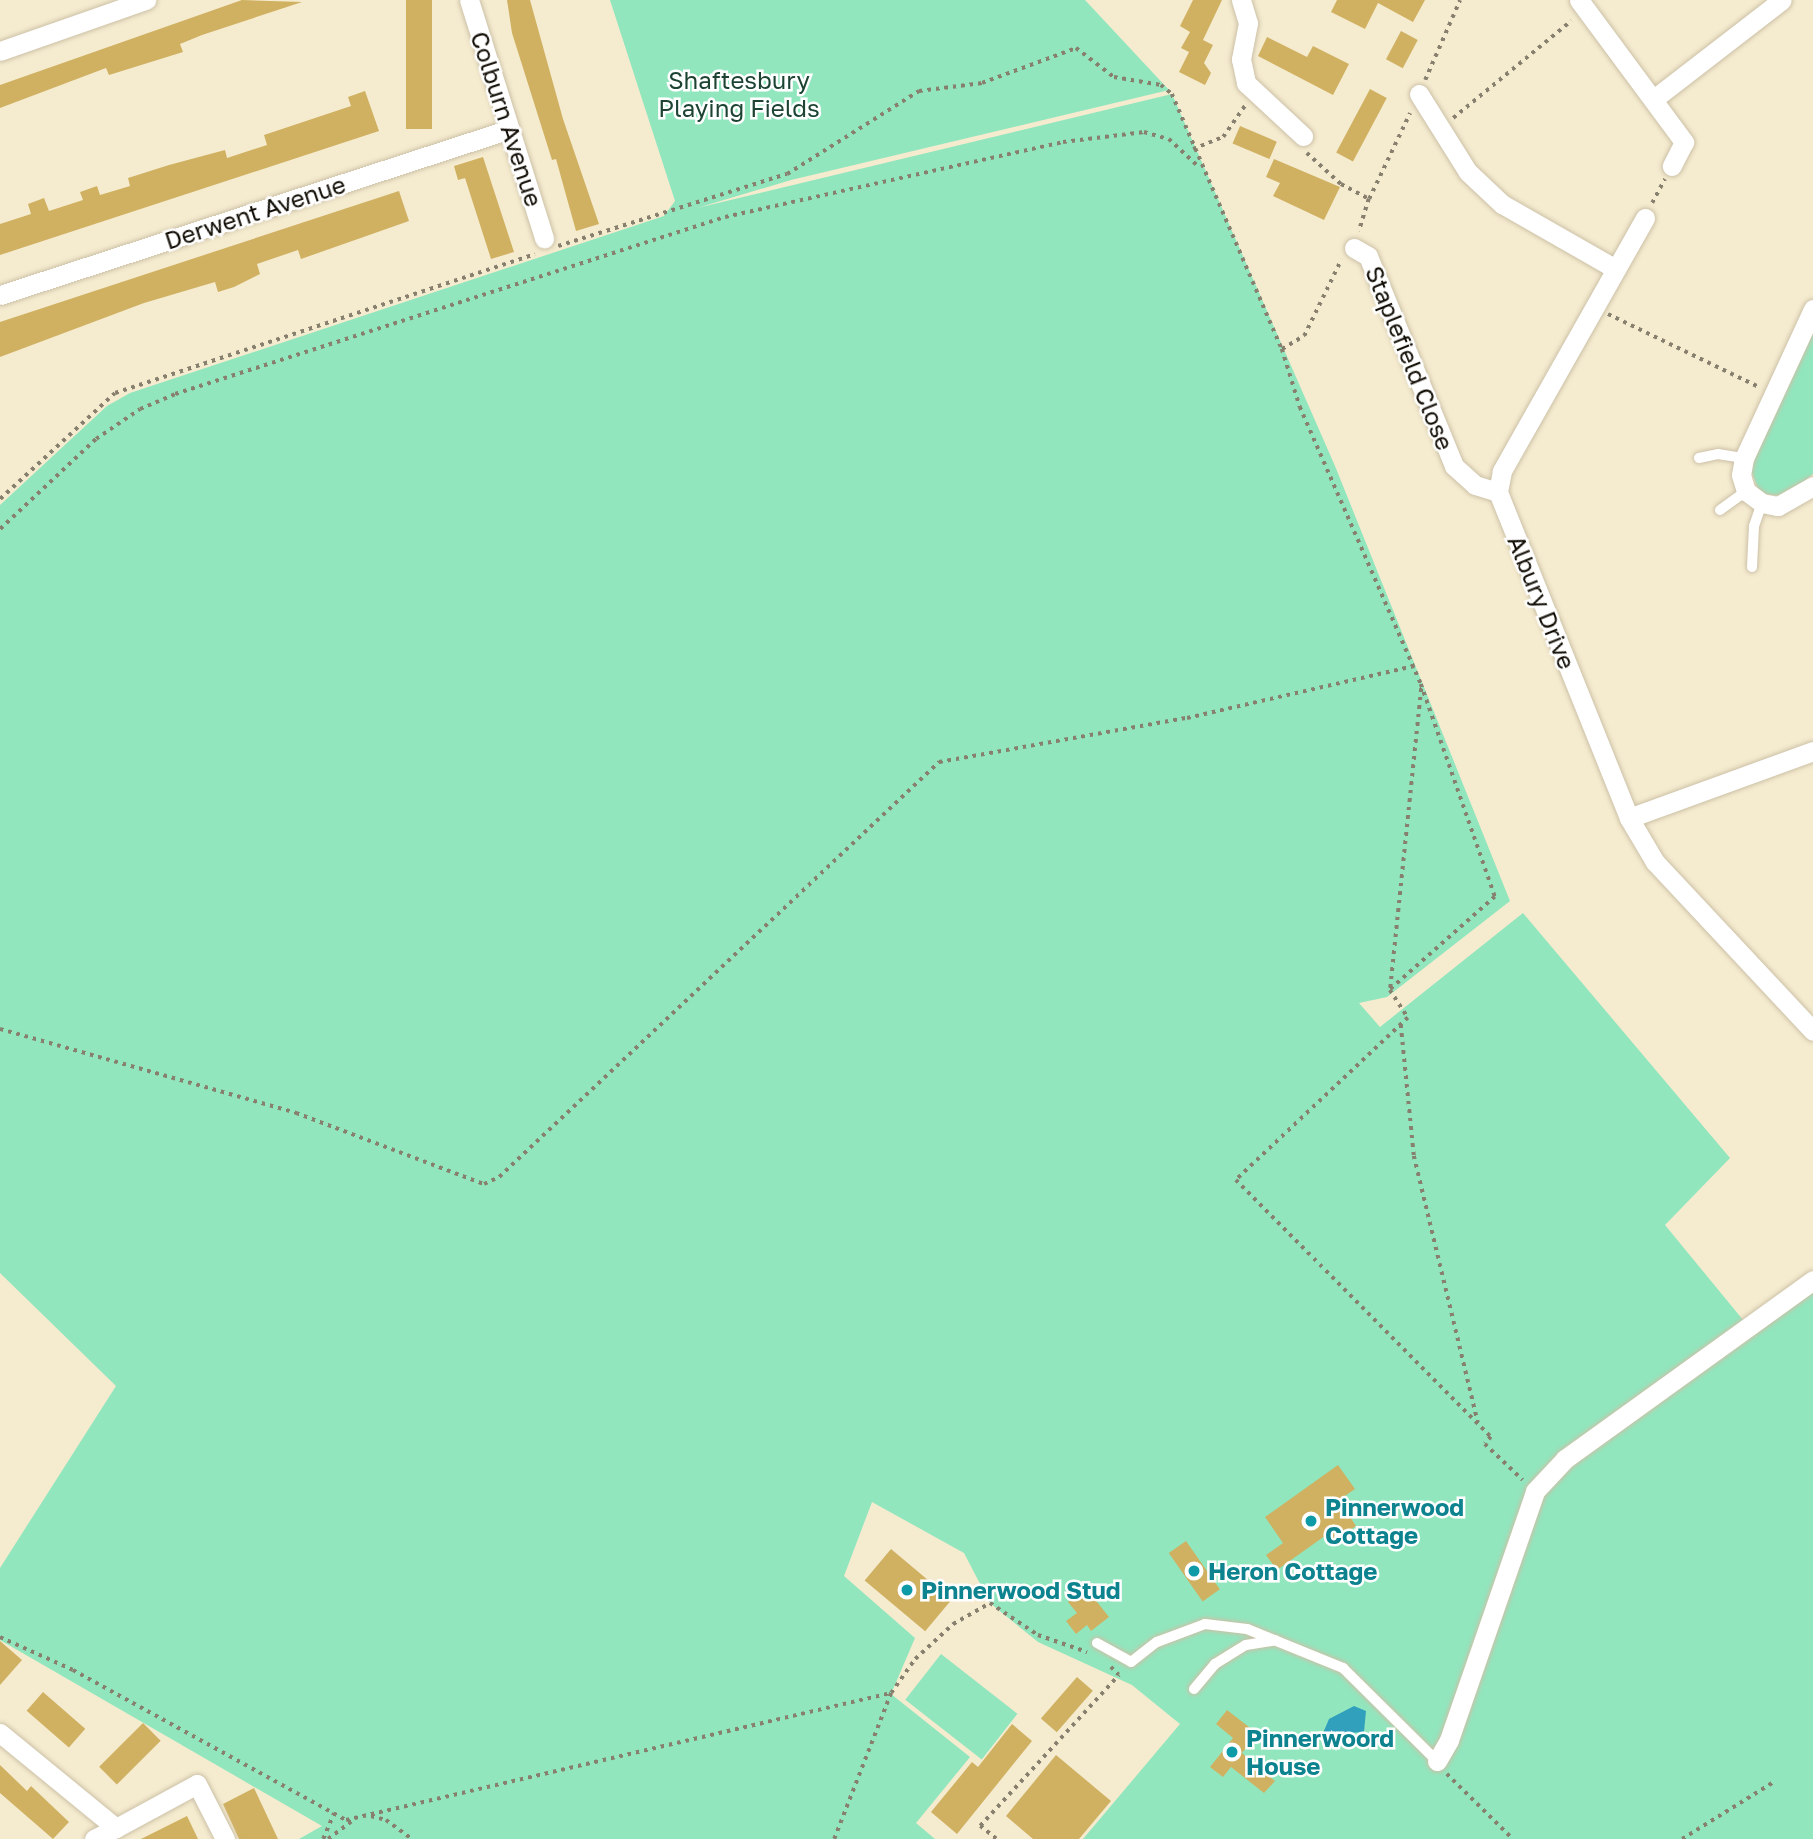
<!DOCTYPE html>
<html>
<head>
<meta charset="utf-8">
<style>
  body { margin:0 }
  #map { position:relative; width:1813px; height:1839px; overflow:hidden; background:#f5ebcf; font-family:"Golos Text",sans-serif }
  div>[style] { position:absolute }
  .green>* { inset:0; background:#91e6be; transform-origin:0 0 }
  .water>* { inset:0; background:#30a0bc }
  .building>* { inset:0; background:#d0b162; transform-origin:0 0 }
  .path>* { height:3.5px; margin-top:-1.75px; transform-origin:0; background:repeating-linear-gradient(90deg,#87806e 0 3.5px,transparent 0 8.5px) }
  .roads { filter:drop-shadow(0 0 2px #ccc1a7) drop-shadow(0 0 2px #ccc1a7) }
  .lane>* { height:10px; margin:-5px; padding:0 5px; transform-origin:5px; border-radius:5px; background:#fff }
  .street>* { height:19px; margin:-9.5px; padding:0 9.5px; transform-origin:9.5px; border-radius:9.5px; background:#fff }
  .dots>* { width:19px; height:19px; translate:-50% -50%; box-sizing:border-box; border:4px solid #fff; border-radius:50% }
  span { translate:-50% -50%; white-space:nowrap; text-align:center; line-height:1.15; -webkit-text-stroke:5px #fff; paint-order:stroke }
  .park-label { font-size:24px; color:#1d4433 }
  .street-label { font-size:24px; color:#120e06 }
  .culture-label { font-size:24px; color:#0d838f; font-weight:700 }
  .left { translate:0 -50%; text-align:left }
</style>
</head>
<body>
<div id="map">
  <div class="green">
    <i style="clip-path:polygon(610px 0,1085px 0,1169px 90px,791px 180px,697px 208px,1172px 94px,1335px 466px,1510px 901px,1387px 997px,1359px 1003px,1380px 1027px,1523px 913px,1730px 1158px,1665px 1225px,1748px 1326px,1813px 1292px,1813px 1839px,1083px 1839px,1180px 1724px,1132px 1685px,1038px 1642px,990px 1603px,964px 1553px,872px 1502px,844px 1576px,915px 1638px,891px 1694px,970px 1757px,916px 1823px,935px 1839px,299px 1839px,322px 1826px,0 1640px,0 1568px,116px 1386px,0 1273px,0 505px,107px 406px,130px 393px,664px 216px,675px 201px)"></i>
    <i style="clip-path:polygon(1813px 332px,1813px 474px,1787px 496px,1760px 494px,1749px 465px)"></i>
    <i style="left:941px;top:1654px;width:97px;height:58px;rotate:38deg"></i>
  </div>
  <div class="water">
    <i style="clip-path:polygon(1354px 1706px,1366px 1711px,1364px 1732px,1349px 1733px,1334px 1748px,1323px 1733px,1329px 1719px)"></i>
  </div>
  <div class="building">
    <i style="clip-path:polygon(242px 0,302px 2px,202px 35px,180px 44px,183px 52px,109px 75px,106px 68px,0 108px,0 85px)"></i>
    <i style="left:406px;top:0;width:26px;height:129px"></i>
    <i style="clip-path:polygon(507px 0,530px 0,563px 119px,599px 224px,576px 231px,556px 159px,552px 160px,512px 33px)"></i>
    <i style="clip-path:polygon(1193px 0,1222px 0,1203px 40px,1213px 45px,1204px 63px,1211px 73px,1205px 85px,1179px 72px,1189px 52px,1181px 48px,1190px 32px,1180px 26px)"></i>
    <i style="clip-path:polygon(1337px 0,1425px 0,1413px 22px,1378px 3px,1365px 29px,1331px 12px)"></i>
    <i style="left:1401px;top:31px;width:19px;height:32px;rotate:28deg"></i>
    <i style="clip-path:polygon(1267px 37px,1307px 57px,1313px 46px,1349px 64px,1333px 95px,1258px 56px)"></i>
    <i style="left:1370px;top:89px;width:19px;height:72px;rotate:28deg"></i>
    <i style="clip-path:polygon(365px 91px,379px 131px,0 255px,0 224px,31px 214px,28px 204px,44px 198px,49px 211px,83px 200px,80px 192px,97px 186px,100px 195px,130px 186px,128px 178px,169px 165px,225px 150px,227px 158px,267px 145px,264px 135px,351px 106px,348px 97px)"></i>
    <i style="left:1240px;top:126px;width:40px;height:19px;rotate:23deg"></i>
    <i style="clip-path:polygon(483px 157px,514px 252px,491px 259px,465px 178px,458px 180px,454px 166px)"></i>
    <i style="clip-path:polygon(1274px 159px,1340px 187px,1324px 220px,1273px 196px,1280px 183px,1266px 177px)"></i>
    <i style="clip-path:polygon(399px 191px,409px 221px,301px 259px,298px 250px,257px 264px,260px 274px,234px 287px,218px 292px,215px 282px,144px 303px,0 357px,0 322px)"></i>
    <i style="clip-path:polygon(1338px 1465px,1355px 1489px,1339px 1500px,1356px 1526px,1334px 1541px,1329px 1533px,1277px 1570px,1266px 1555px,1283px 1543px,1265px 1517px)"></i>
    <i style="left:1186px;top:1541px;width:59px;height:21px;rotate:55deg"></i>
    <i style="left:891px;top:1549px;width:79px;height:41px;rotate:40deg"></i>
    <i style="clip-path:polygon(1086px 1588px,1109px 1617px,1091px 1631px,1087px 1625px,1076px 1634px,1066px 1621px,1077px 1613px,1068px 1602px)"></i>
    <i style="clip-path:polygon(0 1641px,22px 1660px,0 1685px)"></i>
    <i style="left:1077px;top:1677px;width:21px;height:55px;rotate:41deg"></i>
    <i style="left:43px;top:1692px;width:56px;height:25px;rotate:41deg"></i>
    <i style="clip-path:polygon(1227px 1710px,1258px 1734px,1242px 1753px,1275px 1781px,1264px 1793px,1231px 1767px,1223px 1777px,1210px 1767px,1233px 1738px,1216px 1724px)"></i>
    <i style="left:143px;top:1723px;width:25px;height:62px;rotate:45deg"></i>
    <i style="clip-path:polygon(1012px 1724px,1032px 1741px,957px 1834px,931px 1812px,972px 1762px,978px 1767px)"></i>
    <i style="clip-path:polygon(1056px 1755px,1111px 1801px,1079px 1839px,1033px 1839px,1006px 1816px)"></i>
    <i style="clip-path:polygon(0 1765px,27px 1791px,31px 1786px,69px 1822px,53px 1839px,0 1793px)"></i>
    <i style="clip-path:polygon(254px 1788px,278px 1839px,239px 1839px,223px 1804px)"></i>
    <i style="clip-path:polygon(187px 1816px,198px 1839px,141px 1839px)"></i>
  </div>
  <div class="path">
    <i style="left:1425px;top:80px;width:87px;rotate:-66.4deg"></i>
    <i style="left:1453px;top:118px;width:153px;rotate:-39.4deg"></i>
    <i style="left:1193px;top:149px;width:32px;rotate:-22deg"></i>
    <i style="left:1223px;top:137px;width:39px;rotate:-55deg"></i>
    <i style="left:1307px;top:153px;width:46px;rotate:42.4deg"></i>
    <i style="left:1341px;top:184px;width:32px;rotate:28deg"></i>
    <i style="left:1369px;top:199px;width:34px;rotate:107deg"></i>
    <i style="left:1369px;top:199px;width:95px;rotate:-64.5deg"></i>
    <i style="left:1652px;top:203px;width:27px;rotate:-62deg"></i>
    <i style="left:558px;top:246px;width:240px;rotate:-17.5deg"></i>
    <i style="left:787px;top:174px;width:156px;rotate:-32.2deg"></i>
    <i style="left:919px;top:91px;width:64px;rotate:-7.2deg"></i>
    <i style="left:982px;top:83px;width:100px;rotate:-20.4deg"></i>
    <i style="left:1076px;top:48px;width:48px;rotate:37.3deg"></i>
    <i style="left:1114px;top:77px;width:48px;rotate:9.7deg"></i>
    <i style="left:1161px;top:85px;width:14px;rotate:39deg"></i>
    <i style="left:1172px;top:94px;width:278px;rotate:66.7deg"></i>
    <i style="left:1282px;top:349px;width:61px;rotate:72.8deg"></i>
    <i style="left:1300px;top:407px;width:302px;rotate:66.4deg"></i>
    <i style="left:1421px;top:684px;width:225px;rotate:70.8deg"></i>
    <i style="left:1495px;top:897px;width:140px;rotate:138.5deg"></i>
    <i style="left:1390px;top:990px;width:33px;rotate:57deg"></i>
    <i style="left:1408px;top:1018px;width:236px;rotate:136.7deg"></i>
    <i style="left:1236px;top:1180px;width:362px;rotate:45.2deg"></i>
    <i style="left:1491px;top:1437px;width:9px;rotate:131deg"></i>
    <i style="left:1485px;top:1444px;width:52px;rotate:43.5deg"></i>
    <i style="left:1608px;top:314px;width:168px;rotate:25.8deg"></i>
    <i style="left:1282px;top:349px;width:26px;rotate:-31deg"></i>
    <i style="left:1304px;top:336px;width:85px;rotate:-64deg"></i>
    <i style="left:0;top:499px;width:156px;rotate:-42.7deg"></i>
    <i style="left:115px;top:393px;width:442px;rotate:-18.3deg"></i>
    <i style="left:0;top:529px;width:132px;rotate:-43.2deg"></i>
    <i style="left:96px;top:439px;width:53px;rotate:-34.3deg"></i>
    <i style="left:140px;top:409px;width:38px;rotate:-23deg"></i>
    <i style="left:175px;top:394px;width:578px;rotate:-17.84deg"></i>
    <i style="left:725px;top:217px;width:346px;rotate:-12.5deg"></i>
    <i style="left:1063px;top:142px;width:82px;rotate:-7deg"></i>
    <i style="left:1144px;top:132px;width:26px;rotate:16deg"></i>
    <i style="left:1169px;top:139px;width:40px;rotate:43deg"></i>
    <i style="left:1390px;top:988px;width:304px;rotate:-84.1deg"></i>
    <i style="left:1401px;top:1025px;width:132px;rotate:84.3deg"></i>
    <i style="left:1414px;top:1156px;width:274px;rotate:76.5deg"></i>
    <i style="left:0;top:1029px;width:308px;rotate:15.8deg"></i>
    <i style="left:296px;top:1113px;width:201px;rotate:20.7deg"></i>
    <i style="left:484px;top:1184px;width:17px;rotate:-25deg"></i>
    <i style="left:499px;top:1177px;width:605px;rotate:-43.33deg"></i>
    <i style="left:939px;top:762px;width:252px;rotate:-10.1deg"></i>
    <i style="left:1187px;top:718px;width:233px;rotate:-12.9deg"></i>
    <i style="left:0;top:1637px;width:80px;rotate:24.3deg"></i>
    <i style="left:73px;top:1670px;width:311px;rotate:28.8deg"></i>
    <i style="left:346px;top:1820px;width:560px;rotate:-13.12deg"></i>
    <i style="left:1111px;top:1667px;width:11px;rotate:45deg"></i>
    <i style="left:1447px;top:1774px;width:93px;rotate:44.6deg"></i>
    <i style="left:371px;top:1816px;width:16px;rotate:15deg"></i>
    <i style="left:386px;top:1820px;width:32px;rotate:36deg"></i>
    <i style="left:323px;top:1839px;width:28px;rotate:-67deg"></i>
    <i style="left:328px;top:1839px;width:30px;rotate:-37deg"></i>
    <i style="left:834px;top:1839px;width:157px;rotate:-68.7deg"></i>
    <i style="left:891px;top:1693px;width:42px;rotate:-54.8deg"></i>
    <i style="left:915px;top:1659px;width:52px;rotate:-42.6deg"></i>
    <i style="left:953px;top:1624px;width:43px;rotate:-29.6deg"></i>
    <i style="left:990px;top:1603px;width:58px;rotate:33.7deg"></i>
    <i style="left:1038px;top:1635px;width:52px;rotate:19.1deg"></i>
    <i style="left:996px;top:1839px;width:21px;rotate:-141deg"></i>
    <i style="left:980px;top:1826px;width:205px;rotate:-47.4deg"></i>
    <i style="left:1682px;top:1839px;width:106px;rotate:-31.9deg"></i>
  </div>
  <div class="roads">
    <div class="lane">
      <i style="left:1699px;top:458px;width:19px;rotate:-12deg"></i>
      <i style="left:1718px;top:454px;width:26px;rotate:9deg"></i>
      <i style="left:1720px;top:510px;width:32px;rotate:-36deg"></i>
      <i style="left:1752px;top:567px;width:41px;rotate:-87.2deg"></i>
      <i style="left:1754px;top:526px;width:24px;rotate:-71deg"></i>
      <i style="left:1097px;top:1643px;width:39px;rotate:29deg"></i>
      <i style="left:1131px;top:1662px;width:33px;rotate:-38deg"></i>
      <i style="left:1157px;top:1642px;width:51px;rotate:-20.6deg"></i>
      <i style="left:1205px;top:1624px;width:42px;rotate:6.8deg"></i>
      <i style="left:1247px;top:1629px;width:104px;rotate:22.1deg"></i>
      <i style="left:1343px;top:1668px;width:132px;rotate:44.7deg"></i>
      <i style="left:1194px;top:1689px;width:33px;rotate:-50deg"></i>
      <i style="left:1215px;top:1664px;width:36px;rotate:-32deg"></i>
      <i style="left:1246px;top:1645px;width:30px;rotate:-9deg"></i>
    </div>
    <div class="street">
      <i style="left:469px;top:0;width:250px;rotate:72.5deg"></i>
      <i style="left:1241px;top:0;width:24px;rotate:73deg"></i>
      <i style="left:1248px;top:23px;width:37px;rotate:101deg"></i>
      <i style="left:1241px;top:59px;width:25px;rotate:78deg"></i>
      <i style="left:1246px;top:83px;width:78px;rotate:42.9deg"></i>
      <i style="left:1579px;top:0;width:177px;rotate:53.5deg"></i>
      <i style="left:1684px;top:142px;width:27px;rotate:117deg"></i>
      <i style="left:0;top:51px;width:155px;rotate:-19.3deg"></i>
      <i style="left:1419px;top:94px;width:92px;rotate:57.9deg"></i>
      <i style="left:1468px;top:172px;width:47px;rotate:43.3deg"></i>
      <i style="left:1502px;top:204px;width:129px;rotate:29.7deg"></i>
      <i style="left:1655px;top:98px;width:160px;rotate:-37.7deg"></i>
      <i style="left:1645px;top:218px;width:291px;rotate:119.5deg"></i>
      <i style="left:1502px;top:471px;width:21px;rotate:101deg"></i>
      <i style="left:1498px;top:492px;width:351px;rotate:68.1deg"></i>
      <i style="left:1629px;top:818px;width:51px;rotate:59.4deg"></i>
      <i style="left:1655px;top:862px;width:231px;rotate:46.9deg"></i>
      <i style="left:1354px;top:248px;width:16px;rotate:30deg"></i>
      <i style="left:1368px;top:256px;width:227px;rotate:67.7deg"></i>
      <i style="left:1454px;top:466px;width:28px;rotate:42deg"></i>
      <i style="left:1475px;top:485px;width:24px;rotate:17deg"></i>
      <i style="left:0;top:295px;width:536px;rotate:-18.03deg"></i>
      <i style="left:1813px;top:309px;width:164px;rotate:114.8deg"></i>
      <i style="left:1744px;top:458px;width:17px;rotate:100deg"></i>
      <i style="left:1741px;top:475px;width:17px;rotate:73deg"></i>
      <i style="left:1746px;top:491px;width:20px;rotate:37deg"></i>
      <i style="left:1762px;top:503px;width:16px;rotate:11deg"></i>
      <i style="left:1778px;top:506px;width:40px;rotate:-29.7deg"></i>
      <i style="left:1629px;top:818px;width:196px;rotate:-20deg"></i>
      <i style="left:0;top:1733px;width:150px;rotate:39.3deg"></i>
      <i style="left:116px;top:1828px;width:92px;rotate:-28.5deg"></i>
      <i style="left:197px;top:1784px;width:62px;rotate:63deg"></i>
      <i style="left:1437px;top:1761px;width:24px;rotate:-60deg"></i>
      <i style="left:1449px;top:1740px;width:263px;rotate:-70.9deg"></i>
      <i style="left:1535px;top:1491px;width:44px;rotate:-46.8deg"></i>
      <i style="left:1565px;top:1459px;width:306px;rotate:-35.8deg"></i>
      <i style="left:94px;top:1839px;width:25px;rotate:-27deg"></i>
    </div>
  </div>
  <div class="dots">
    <i style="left:1311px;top:1521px;background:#0f9aa8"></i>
    <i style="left:1194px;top:1571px;background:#0f9aa8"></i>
    <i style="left:907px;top:1590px;background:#0f9aa8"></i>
    <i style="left:1232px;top:1752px;background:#0f9aa8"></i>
  </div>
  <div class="park-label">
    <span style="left:739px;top:94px">Shaftesbury<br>Playing Fields</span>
  </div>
  <div class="street-label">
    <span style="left:507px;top:119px;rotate:72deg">Colburn Avenue</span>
    <span style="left:255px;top:212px;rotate:-18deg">Derwent Avenue</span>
    <span style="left:1410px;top:358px;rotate:68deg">Staplefield Close</span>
    <span style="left:1542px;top:602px;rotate:68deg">Albury Drive</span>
  </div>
  <div class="culture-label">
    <span class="left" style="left:1325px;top:1521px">Pinnerwood<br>Cottage</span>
    <span class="left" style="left:1208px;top:1571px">Heron Cottage</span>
    <span class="left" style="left:921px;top:1590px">Pinnerwood Stud</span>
    <span class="left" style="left:1246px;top:1752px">Pinnerwoord<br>House</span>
  </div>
</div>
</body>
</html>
